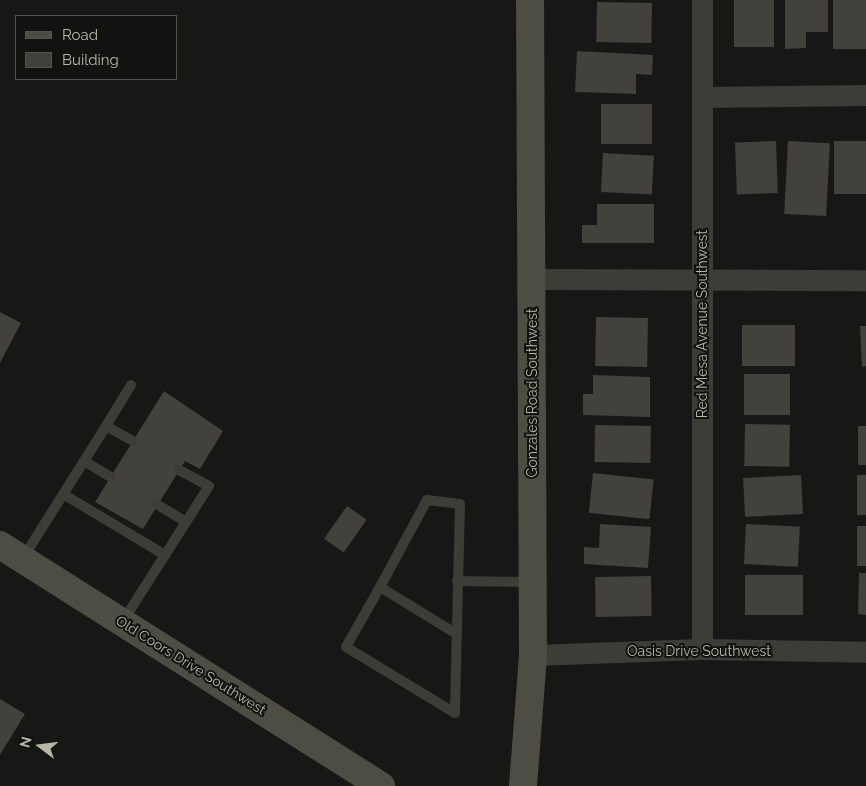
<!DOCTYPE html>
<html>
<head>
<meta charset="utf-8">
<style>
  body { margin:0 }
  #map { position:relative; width:866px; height:786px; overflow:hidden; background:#171715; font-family:Raleway,sans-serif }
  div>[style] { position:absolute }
  .building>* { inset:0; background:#42413c; transform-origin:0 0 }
  .lane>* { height:10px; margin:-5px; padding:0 5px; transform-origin:5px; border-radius:5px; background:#3c3d36 }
  .street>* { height:21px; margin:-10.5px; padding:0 10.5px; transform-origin:10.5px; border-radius:10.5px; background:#3c3d36 }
  .secondary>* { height:28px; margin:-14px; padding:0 14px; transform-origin:14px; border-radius:14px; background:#4d4d44 }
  span { translate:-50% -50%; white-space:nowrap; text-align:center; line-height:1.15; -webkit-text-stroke:4px #121210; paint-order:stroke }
  .street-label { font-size:14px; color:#b8b7a6 }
  .legend { position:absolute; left:15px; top:15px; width:162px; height:65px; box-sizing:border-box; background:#121210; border:1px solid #54544c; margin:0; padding:6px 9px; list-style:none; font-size:15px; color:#b8b7a6 }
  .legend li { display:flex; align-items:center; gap:10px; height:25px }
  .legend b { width:25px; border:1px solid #54544c }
  .north { position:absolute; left:15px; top:721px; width:50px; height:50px; -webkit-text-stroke:4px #121210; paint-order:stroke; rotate:285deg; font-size:14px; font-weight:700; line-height:20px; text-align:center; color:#b8b7a6 }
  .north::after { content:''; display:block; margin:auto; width:18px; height:22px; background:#b8b7a6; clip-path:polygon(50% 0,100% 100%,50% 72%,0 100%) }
</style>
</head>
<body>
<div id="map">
  <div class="building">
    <i style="left:734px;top:0;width:40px;height:47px"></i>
    <i style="clip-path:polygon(785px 0,828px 0,828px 32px,806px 32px,806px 48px,785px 49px)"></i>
    <i style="left:833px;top:0;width:33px;height:49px"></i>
    <i style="left:597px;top:2px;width:55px;height:40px;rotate:1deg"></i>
    <i style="clip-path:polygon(577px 51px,653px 55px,652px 75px,636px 74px,636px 94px,575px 92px)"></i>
    <i style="left:601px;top:104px;width:51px;height:40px"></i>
    <i style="left:776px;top:141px;width:52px;height:41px;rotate:88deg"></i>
    <i style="left:788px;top:141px;width:42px;height:73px;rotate:3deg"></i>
    <i style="left:866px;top:141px;width:53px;height:32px;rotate:90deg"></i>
    <i style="left:603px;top:153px;width:51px;height:39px;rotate:3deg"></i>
    <i style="clip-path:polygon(597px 204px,654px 204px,654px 243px,582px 243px,582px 225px,597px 225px)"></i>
    <i style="clip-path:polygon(0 312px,21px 323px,0 363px)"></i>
    <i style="left:596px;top:317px;width:52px;height:49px;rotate:1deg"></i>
    <i style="left:742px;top:325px;width:53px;height:41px"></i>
    <i style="clip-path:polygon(860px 326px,866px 326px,866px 366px,862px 367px)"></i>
    <i style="left:790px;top:374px;width:41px;height:46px;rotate:90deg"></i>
    <i style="clip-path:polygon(593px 375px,650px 377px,650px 417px,583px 415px,583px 394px,593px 394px)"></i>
    <i style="clip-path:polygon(164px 391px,223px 431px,200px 469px,185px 461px,143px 529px,95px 502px)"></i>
    <i style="left:745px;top:424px;width:45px;height:42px;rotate:1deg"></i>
    <i style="left:595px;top:425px;width:56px;height:37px;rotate:1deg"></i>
    <i style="left:858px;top:426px;width:8px;height:39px"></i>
    <i style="left:593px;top:473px;width:61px;height:40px;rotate:6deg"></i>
    <i style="left:801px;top:475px;width:39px;height:58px;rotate:87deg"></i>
    <i style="left:857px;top:475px;width:9px;height:40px"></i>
    <i style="left:347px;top:506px;width:24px;height:40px;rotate:35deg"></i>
    <i style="clip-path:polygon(600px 524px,651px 527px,648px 568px,584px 564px,584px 547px,599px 548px)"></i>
    <i style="left:746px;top:524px;width:54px;height:40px;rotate:3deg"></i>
    <i style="left:857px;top:526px;width:9px;height:40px"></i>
    <i style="clip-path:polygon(859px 573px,866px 573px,866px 615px,858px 614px)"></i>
    <i style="left:803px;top:575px;width:40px;height:58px;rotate:90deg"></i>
    <i style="left:651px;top:576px;width:40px;height:56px;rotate:89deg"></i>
    <i style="clip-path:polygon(0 699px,25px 714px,0 755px)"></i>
  </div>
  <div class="lane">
    <i style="left:106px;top:426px;width:48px;rotate:-58.6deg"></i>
    <i style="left:84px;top:461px;width:31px;rotate:31deg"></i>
    <i style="left:63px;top:494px;width:119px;rotate:30.9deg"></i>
    <i style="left:158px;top:505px;width:33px;rotate:31deg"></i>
    <i style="left:23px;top:558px;width:156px;rotate:-57.8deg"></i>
    <i style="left:106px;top:426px;width:31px;rotate:29deg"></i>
    <i style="left:457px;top:581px;width:75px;rotate:0.8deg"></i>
    <i style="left:380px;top:587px;width:99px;rotate:-61.6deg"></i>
    <i style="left:427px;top:500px;width:33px;rotate:7deg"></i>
    <i style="left:460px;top:504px;width:209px;rotate:91.4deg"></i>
    <i style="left:455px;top:713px;width:127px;rotate:-148.8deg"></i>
    <i style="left:346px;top:647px;width:69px;rotate:-60.5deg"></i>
    <i style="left:380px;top:587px;width:88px;rotate:31.5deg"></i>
    <i style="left:123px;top:621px;width:160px;rotate:-57.5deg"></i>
    <i style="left:209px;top:486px;width:34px;rotate:-152deg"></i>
  </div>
  <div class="street">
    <i style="left:702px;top:97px;width:164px;rotate:-0.7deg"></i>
    <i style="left:532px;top:279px;width:334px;rotate:0.2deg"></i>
    <i style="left:702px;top:649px;width:649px;rotate:-90deg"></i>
    <i style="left:533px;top:655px;width:169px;rotate:-2deg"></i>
    <i style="left:702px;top:649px;width:164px;rotate:1deg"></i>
  </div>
  <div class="secondary">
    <i style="left:0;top:545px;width:451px;rotate:32.3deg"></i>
    <i style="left:523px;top:786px;width:131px;rotate:-85.6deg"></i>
    <i style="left:533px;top:655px;width:655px;rotate:-90.26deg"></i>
  </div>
  <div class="street-label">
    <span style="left:702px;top:324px;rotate:-90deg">Red Mesa Avenue Southwest</span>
    <span style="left:532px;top:393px;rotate:-90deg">Gonzales Road Southwest</span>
    <span style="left:699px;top:651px">Oasis Drive Southwest</span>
    <span style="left:191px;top:665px;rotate:32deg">Old Coors Drive Southwest</span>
  </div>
  <ul class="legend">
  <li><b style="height:6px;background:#4d4d44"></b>Road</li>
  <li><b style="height:14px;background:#42413c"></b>Building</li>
  </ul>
  <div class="north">N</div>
</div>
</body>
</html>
